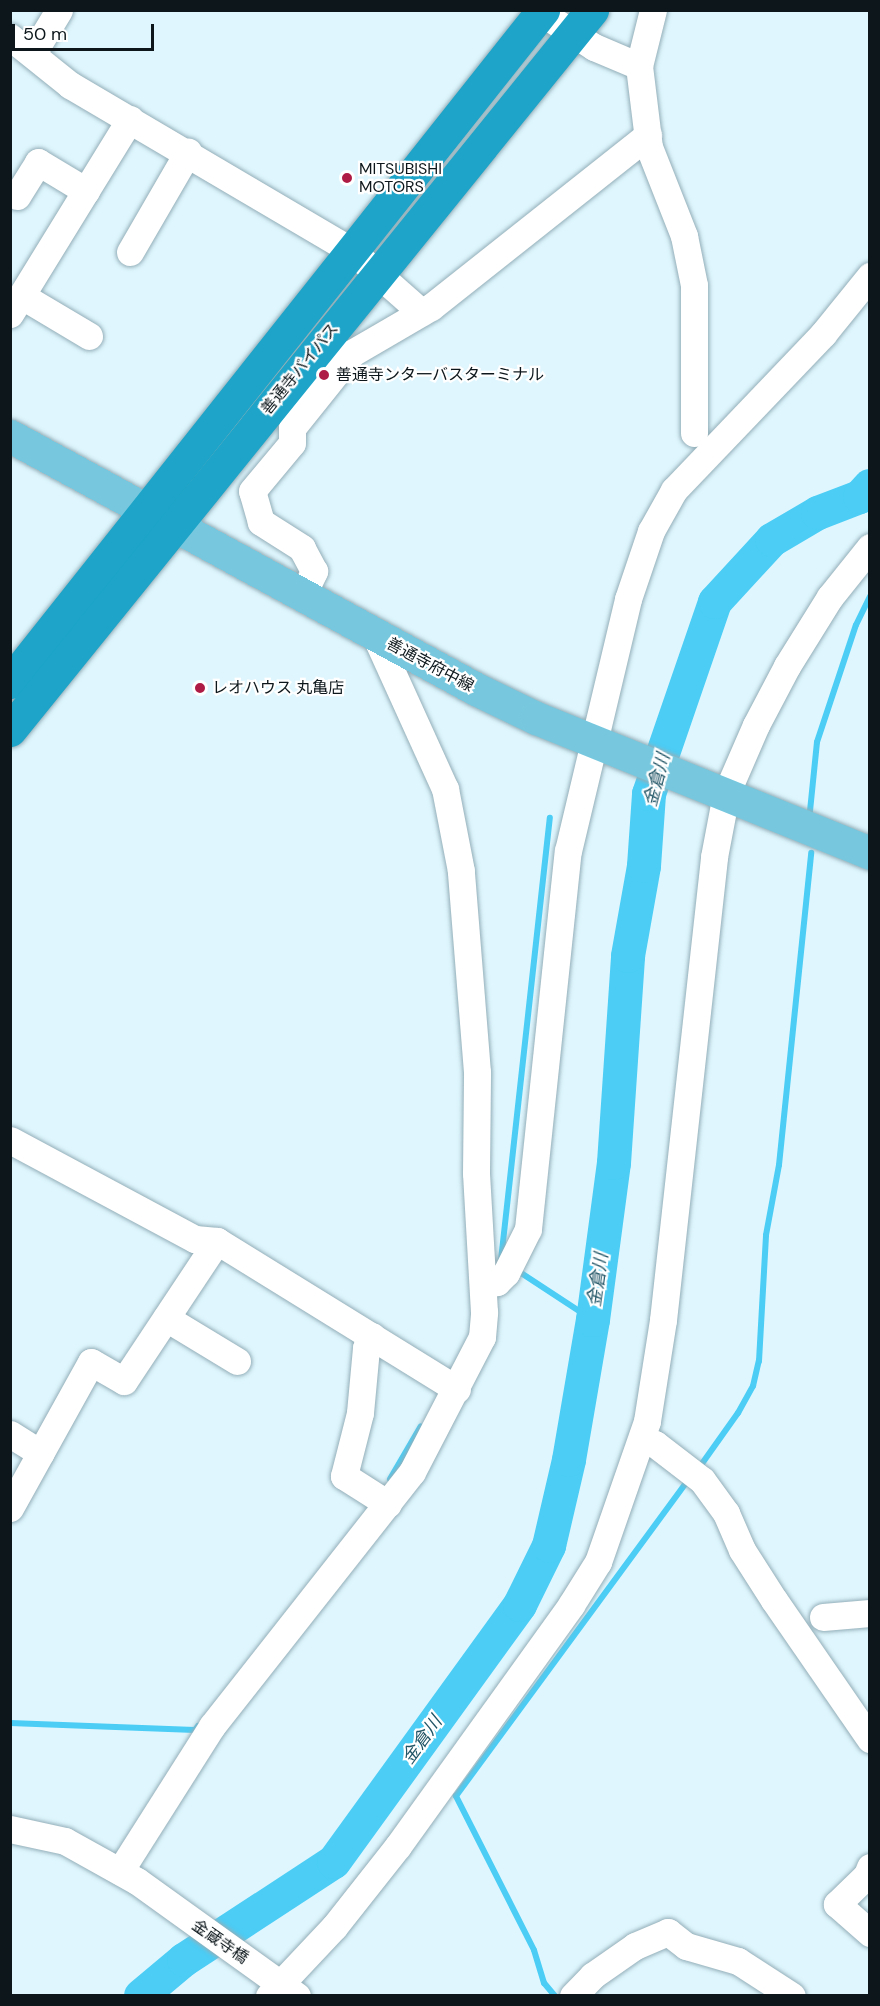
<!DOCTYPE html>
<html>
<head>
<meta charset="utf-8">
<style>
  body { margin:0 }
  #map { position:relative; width:880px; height:2006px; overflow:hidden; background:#dff6fe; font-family:"DM Sans","Noto Sans JP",sans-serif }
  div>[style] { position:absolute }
  .stream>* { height:6px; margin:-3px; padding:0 3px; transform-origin:3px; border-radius:3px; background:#4bcdf5 }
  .river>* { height:34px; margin:-17px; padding:0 17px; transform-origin:17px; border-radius:17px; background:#4bcdf5 }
  .roads { filter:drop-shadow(0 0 2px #93aeb8) drop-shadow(0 0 2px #93aeb8) }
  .minor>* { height:27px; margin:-13.5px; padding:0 13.5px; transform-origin:13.5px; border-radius:13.5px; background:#fff }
  .major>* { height:33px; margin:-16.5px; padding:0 16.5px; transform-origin:16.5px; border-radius:16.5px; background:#77c8de }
  .highway>* { height:33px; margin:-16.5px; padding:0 16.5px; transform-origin:16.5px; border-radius:16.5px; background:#1da4c8 }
  .dots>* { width:16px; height:16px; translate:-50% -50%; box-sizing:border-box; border:3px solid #fff; border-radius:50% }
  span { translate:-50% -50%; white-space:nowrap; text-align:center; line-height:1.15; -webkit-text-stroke:4.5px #fff; paint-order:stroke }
  .poi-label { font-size:16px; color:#0d171b }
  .left { translate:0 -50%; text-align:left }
  .street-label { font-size:16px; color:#0d171b }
  .water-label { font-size:18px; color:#215566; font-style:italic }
  .frame { position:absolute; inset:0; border:12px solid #0d171b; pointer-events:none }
  .scale { position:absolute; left:12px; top:24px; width:142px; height:27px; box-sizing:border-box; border:3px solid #0d171b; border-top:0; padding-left:8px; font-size:18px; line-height:21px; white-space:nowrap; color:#0d171b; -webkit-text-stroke:4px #fff; paint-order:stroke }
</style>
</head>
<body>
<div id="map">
  <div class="stream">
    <i style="left:810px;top:811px;width:69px;rotate:-84.2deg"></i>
    <i style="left:817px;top:742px;width:123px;rotate:-71.6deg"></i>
    <i style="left:856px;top:625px;width:32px;rotate:-64deg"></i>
    <i style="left:501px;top:1260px;width:445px;rotate:-83.7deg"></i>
    <i style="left:515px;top:1269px;width:93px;rotate:33.2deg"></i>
    <i style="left:701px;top:1465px;width:64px;rotate:-54.6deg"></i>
    <i style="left:738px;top:1413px;width:31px;rotate:-61deg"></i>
    <i style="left:753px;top:1386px;width:26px;rotate:-77deg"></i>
    <i style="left:759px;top:1361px;width:126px;rotate:-86.8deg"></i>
    <i style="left:766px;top:1235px;width:71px;rotate:-79.5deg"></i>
    <i style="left:779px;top:1165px;width:314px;rotate:-84.1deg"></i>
    <i style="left:390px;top:1479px;width:61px;rotate:-59.7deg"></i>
    <i style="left:10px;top:1723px;width:185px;rotate:2.2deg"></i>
    <i style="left:195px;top:1730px;width:5px;rotate:-53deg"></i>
    <i style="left:555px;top:1996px;width:17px;rotate:-130deg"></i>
    <i style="left:544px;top:1983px;width:34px;rotate:-107deg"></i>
    <i style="left:534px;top:1950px;width:173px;rotate:-116.9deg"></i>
    <i style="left:456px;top:1796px;width:393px;rotate:-53.7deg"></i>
  </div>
  <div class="river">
    <i style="left:141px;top:1996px;width:56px;rotate:-39.9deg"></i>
    <i style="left:184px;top:1960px;width:179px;rotate:-33.2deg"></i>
    <i style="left:334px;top:1862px;width:317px;rotate:-54.1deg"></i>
    <i style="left:520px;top:1605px;width:66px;rotate:-63.8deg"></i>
    <i style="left:549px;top:1546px;width:88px;rotate:-76.9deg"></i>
    <i style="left:569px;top:1460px;width:142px;rotate:-80.3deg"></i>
    <i style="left:593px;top:1320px;width:158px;rotate:-82.4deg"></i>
    <i style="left:614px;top:1163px;width:207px;rotate:-86.1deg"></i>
    <i style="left:628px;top:956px;width:91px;rotate:-79.9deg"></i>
    <i style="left:644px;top:866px;width:72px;rotate:-86deg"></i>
    <i style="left:649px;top:794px;width:203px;rotate:-71deg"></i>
    <i style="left:715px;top:602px;width:84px;rotate:-47.4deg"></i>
    <i style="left:772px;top:540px;width:53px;rotate:-30.4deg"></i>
    <i style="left:818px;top:513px;width:45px;rotate:-20.9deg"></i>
    <i style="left:860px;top:497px;width:15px;rotate:-48deg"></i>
  </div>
  <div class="roads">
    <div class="minor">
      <i style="left:542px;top:13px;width:62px;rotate:33.2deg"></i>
      <i style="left:594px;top:47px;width:49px;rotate:22.9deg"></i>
      <i style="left:639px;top:66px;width:82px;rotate:83deg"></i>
      <i style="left:649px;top:147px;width:96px;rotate:68.5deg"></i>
      <i style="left:684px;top:236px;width:50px;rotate:78.5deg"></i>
      <i style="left:694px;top:285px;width:148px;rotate:90deg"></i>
      <i style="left:10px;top:37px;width:77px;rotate:38.7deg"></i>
      <i style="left:70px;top:85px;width:329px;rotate:30.5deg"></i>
      <i style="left:353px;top:252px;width:91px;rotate:41.4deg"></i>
      <i style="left:33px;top:53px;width:50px;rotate:-58.8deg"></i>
      <i style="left:639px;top:66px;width:58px;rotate:-76deg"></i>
      <i style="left:17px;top:196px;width:40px;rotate:-58deg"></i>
      <i style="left:38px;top:162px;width:56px;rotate:31.1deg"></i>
      <i style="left:130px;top:252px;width:116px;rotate:-59.9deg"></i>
      <i style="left:22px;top:296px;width:78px;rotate:30.8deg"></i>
      <i style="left:10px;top:314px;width:229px;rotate:-58.4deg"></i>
      <i style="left:302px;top:596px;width:28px;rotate:-64deg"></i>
      <i style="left:314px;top:571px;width:26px;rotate:-118deg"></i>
      <i style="left:302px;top:548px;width:49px;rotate:-147.6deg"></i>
      <i style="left:261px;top:522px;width:32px;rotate:-106deg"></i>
      <i style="left:252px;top:491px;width:62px;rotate:-50.2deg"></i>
      <i style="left:292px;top:443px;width:15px;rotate:-90deg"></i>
      <i style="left:292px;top:428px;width:96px;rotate:-51.3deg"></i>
      <i style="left:352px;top:353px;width:91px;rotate:-30.2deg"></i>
      <i style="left:431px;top:307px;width:277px;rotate:-38.4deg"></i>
      <i style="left:10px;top:1140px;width:210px;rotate:28.2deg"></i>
      <i style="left:195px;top:1239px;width:22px;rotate:5deg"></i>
      <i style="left:217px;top:1241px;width:282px;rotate:31.7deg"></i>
      <i style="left:483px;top:1284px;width:14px;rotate:-8deg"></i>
      <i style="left:497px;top:1282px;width:13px;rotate:-45deg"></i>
      <i style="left:506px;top:1273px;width:49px;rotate:-63.4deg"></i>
      <i style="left:528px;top:1229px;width:380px;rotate:-84deg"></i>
      <i style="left:568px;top:851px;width:259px;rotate:-76.6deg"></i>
      <i style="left:628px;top:599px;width:72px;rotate:-71.3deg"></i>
      <i style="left:651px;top:531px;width:47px;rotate:-60.7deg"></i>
      <i style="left:674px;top:490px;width:216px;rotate:-46.3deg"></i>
      <i style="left:823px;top:334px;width:75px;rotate:-51deg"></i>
      <i style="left:166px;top:1318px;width:83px;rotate:31.2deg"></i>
      <i style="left:372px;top:1336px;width:13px;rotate:117deg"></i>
      <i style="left:366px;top:1348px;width:65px;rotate:95.3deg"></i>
      <i style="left:360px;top:1413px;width:65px;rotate:104.3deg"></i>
      <i style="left:344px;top:1476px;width:52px;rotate:32.5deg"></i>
      <i style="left:10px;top:1434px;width:36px;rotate:32deg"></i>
      <i style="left:642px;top:1439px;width:14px;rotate:21deg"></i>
      <i style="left:655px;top:1444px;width:59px;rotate:37.5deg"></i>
      <i style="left:702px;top:1480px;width:41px;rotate:54deg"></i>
      <i style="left:726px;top:1513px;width:40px;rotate:66.6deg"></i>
      <i style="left:742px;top:1550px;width:59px;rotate:57.4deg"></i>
      <i style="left:774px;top:1600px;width:169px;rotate:55.4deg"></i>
      <i style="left:10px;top:1508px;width:167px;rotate:-61deg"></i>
      <i style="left:91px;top:1362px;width:38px;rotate:30deg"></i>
      <i style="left:124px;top:1381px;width:168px;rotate:-56.4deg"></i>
      <i style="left:823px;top:1617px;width:47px;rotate:-4.9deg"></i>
      <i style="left:10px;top:1829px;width:56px;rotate:12.3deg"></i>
      <i style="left:65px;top:1841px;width:82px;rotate:29.1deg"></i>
      <i style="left:137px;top:1881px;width:197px;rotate:35.7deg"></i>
      <i style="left:870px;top:1867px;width:9px;rotate:111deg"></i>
      <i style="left:867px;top:1875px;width:42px;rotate:136deg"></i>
      <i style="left:837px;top:1904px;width:44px;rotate:41.3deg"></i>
      <i style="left:120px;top:1871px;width:172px;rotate:-57.6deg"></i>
      <i style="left:212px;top:1726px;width:323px;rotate:-51.8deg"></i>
      <i style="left:412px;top:1472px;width:152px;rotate:-62.6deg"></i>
      <i style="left:482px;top:1337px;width:25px;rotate:-85deg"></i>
      <i style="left:484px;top:1312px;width:139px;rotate:-93.3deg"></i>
      <i style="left:476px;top:1173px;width:101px;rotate:-89.4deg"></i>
      <i style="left:477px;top:1072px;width:202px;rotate:-94.6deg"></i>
      <i style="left:461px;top:871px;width:84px;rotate:-101deg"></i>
      <i style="left:445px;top:789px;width:169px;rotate:-114.4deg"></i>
      <i style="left:269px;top:1996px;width:95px;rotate:-46.7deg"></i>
      <i style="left:334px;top:1927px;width:103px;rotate:-51.7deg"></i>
      <i style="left:398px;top:1846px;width:297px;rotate:-54.3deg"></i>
      <i style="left:571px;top:1605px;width:51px;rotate:-57.9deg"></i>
      <i style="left:598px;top:1562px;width:149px;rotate:-70.8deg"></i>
      <i style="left:647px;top:1421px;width:102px;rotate:-81deg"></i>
      <i style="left:663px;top:1320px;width:466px;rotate:-83.7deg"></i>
      <i style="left:714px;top:857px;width:64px;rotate:-79.2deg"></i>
      <i style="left:726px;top:794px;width:75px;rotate:-66.5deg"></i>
      <i style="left:756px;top:725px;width:67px;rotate:-62.3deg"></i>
      <i style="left:787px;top:666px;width:81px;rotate:-58.1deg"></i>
      <i style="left:830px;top:597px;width:64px;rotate:-51.3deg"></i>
      <i style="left:573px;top:1996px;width:28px;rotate:-46deg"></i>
      <i style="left:592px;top:1976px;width:52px;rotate:-34.9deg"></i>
      <i style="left:635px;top:1946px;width:36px;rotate:-23deg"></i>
      <i style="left:668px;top:1932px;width:23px;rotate:38deg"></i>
      <i style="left:686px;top:1946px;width:54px;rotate:16.1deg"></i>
      <i style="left:738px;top:1961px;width:64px;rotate:32.9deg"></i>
    </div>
    <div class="major">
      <i style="left:10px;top:436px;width:530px;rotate:28.5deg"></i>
      <i style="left:476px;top:689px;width:67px;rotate:25.8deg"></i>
      <i style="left:536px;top:718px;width:360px;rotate:22deg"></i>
    </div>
    <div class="highway">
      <i style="left:10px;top:682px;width:858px;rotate:-51.58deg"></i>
      <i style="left:10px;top:730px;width:926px;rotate:-51.05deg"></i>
    </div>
  </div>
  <div class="dots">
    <i style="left:347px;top:178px;background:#ae1b44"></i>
    <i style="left:324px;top:375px;background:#ae1b44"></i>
    <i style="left:200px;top:688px;background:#ae1b44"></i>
  </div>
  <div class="poi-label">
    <span class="left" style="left:359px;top:178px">MITSUBISHI<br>MOTORS</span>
    <span class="left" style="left:336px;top:375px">善通寺ンタ一バスターミナル</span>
    <span class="left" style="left:212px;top:688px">レオハウス 丸亀店</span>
  </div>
  <div class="street-label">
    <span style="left:300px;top:369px;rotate:-51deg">善通寺バイパス</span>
    <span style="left:430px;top:665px;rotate:28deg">善通寺府中線</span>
    <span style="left:220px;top:1942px;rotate:35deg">金蔵寺橋</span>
  </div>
  <div class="water-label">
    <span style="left:657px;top:780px;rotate:-75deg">金倉川</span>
    <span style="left:598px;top:1280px;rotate:-82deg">金倉川</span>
    <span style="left:422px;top:1740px;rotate:-54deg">金倉川</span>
  </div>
  <div class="frame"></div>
  <div class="scale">50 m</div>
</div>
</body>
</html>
